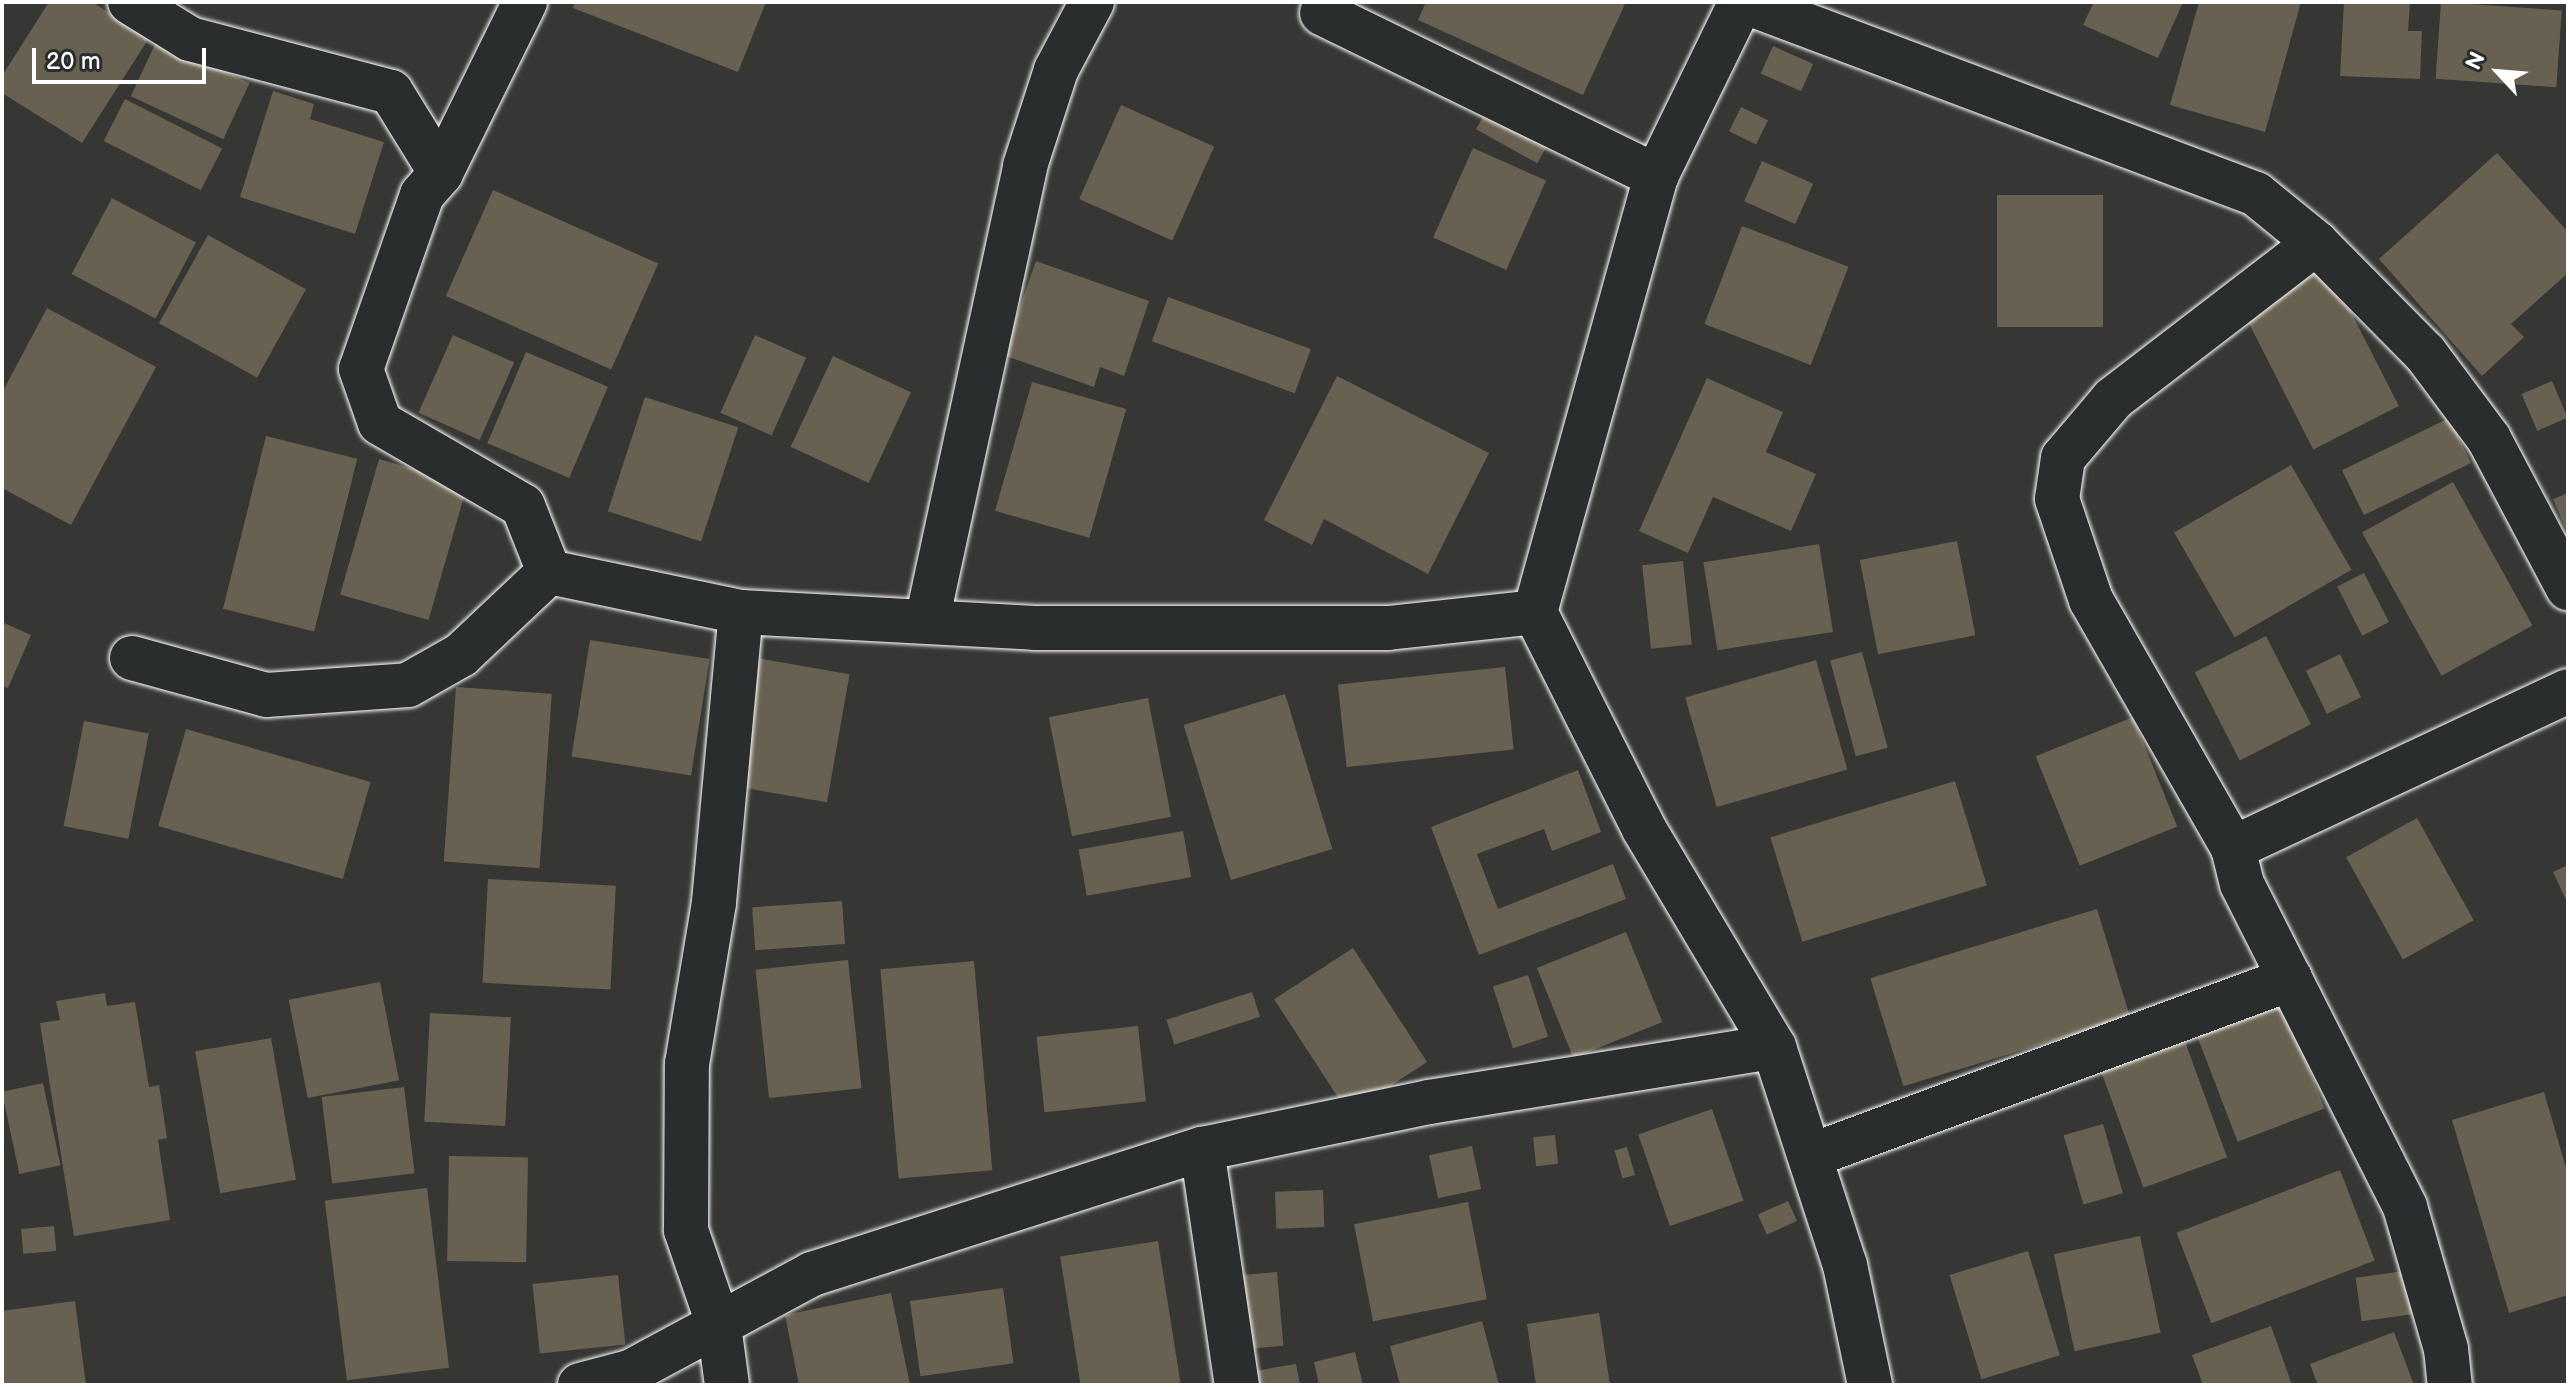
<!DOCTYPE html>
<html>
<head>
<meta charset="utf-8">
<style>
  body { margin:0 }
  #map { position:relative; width:2570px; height:1387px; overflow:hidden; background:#363735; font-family:"Balsamiq Sans",sans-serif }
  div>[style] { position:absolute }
  .building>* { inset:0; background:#686050; transform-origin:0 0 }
  .roads { filter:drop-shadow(0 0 2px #fff) drop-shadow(0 0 2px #fff) }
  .minor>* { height:44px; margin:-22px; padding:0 22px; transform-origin:22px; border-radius:22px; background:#2a2d2e }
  span { translate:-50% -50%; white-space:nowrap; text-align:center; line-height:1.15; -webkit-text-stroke:6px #2a2d2e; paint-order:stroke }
  .frame { position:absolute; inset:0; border:4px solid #fff; pointer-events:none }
  .north { position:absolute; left:2458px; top:32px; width:80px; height:80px; -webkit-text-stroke:6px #2a2d2e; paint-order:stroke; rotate:296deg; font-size:22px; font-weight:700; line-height:32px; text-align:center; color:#fff }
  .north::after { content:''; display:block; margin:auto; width:28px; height:36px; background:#fff; clip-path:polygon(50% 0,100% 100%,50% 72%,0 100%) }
  .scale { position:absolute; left:32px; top:48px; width:174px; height:36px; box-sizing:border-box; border:4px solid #fff; border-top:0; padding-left:10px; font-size:24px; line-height:28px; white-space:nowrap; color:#fff; -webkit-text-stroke:6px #2a2d2e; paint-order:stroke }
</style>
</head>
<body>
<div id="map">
  <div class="building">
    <i style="clip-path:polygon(49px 2px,92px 2px,149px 38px,82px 143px,2px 93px,2px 76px)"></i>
    <i style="clip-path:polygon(575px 2px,766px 2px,738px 72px,573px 8px)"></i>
    <i style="clip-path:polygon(1426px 2px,1619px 2px,1625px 4px,1583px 95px,1418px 20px)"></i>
    <i style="clip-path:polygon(2094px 2px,2183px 2px,2158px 58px,2083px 25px)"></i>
    <i style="clip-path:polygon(2199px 2px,2301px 2px,2265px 132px,2170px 105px)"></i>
    <i style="clip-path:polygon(2344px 2px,2410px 2px,2408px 31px,2422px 31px,2420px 79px,2340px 76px)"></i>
    <i style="left:2441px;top:2px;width:121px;height:77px;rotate:4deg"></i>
    <i style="left:157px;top:40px;width:102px;height:62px;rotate:25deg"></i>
    <i style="left:1773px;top:46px;width:44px;height:30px;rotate:24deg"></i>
    <i style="clip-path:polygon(273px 91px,314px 104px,310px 119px,384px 142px,355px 234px,240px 197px)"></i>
    <i style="left:1494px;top:97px;width:70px;height:37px;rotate:29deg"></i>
    <i style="left:125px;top:99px;width:109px;height:47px;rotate:27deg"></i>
    <i style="left:1121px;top:105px;width:102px;height:103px;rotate:24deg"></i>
    <i style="left:1741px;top:107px;width:30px;height:27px;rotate:26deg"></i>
    <i style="left:1473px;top:148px;width:80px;height:98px;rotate:24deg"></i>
    <i style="clip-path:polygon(2497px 153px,2568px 232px,2568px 273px,2511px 324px,2524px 337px,2482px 376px,2379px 259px)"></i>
    <i style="left:1762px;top:161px;width:56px;height:44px;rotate:24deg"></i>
    <i style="left:493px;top:190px;width:181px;height:116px;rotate:24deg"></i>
    <i style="left:2103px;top:195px;width:132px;height:106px;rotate:90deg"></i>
    <i style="left:112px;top:198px;width:95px;height:86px;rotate:28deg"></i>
    <i style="left:1742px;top:226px;width:114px;height:105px;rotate:21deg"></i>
    <i style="left:208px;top:235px;width:112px;height:101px;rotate:29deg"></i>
    <i style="clip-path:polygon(1036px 261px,1149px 301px,1124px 376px,1100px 367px,1094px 387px,1003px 355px)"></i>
    <i style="left:2328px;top:267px;width:156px;height:96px;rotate:63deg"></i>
    <i style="left:1168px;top:297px;width:152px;height:47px;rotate:20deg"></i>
    <i style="clip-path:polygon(47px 308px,156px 367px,71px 525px,2px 488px,2px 393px)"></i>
    <i style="left:453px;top:335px;width:67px;height:85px;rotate:24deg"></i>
    <i style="left:755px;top:335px;width:56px;height:85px;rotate:24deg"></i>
    <i style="left:526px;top:352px;width:89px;height:99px;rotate:23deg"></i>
    <i style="left:833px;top:356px;width:86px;height:100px;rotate:25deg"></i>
    <i style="clip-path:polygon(1337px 376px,1489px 453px,1428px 574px,1324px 519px,1312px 545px,1264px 520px)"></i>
    <i style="clip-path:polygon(1707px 378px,1783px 412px,1766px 452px,1816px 474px,1791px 531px,1713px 497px,1688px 553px,1639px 531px)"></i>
    <i style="left:2552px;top:381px;width:40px;height:33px;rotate:67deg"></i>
    <i style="left:1032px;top:382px;width:98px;height:134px;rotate:16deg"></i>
    <i style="left:645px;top:397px;width:98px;height:120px;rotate:18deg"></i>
    <i style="left:2449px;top:418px;width:50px;height:119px;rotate:64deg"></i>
    <i style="left:266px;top:436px;width:94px;height:178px;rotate:14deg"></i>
    <i style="left:379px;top:459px;width:92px;height:141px;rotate:16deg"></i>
    <i style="left:2291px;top:465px;width:121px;height:135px;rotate:60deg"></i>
    <i style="left:2453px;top:482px;width:164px;height:104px;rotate:61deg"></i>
    <i style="clip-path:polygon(2568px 493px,2568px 534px,2553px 499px)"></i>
    <i style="left:1957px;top:541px;width:96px;height:99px;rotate:79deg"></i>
    <i style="left:1819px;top:544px;width:89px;height:117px;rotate:81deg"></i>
    <i style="left:1683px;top:561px;width:84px;height:41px;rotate:84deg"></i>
    <i style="left:2364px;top:573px;width:55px;height:30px;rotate:63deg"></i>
    <i style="clip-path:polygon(2px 622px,31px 635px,8px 688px,2px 686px)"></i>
    <i style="left:2266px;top:636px;width:99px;height:80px;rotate:63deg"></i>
    <i style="left:590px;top:640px;width:121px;height:118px;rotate:9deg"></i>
    <i style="left:1862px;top:652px;width:99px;height:33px;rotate:75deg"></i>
    <i style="left:2340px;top:654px;width:48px;height:38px;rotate:64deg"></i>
    <i style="left:757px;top:658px;width:94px;height:130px;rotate:10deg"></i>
    <i style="left:1816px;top:660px;width:114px;height:136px;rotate:74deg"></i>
    <i style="left:1505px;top:667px;width:83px;height:168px;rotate:84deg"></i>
    <i style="left:456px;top:687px;width:96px;height:175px;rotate:4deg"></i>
    <i style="left:1285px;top:694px;width:162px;height:106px;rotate:73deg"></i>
    <i style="left:1148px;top:698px;width:121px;height:101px;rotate:79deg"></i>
    <i style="left:2133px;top:717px;width:118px;height:105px;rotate:68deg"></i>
    <i style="left:84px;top:721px;width:66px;height:107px;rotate:11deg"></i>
    <i style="left:186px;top:729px;width:192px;height:101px;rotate:16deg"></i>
    <i style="clip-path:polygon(1578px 770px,1601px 832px,1552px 851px,1544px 829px,1477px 854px,1498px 909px,1613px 864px,1626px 899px,1479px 955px,1431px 827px)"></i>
    <i style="left:1955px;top:781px;width:109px;height:193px;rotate:73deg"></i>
    <i style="left:2417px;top:818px;width:117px;height:81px;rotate:61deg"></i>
    <i style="left:1183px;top:831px;width:47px;height:106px;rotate:80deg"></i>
    <i style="clip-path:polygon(2568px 865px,2568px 904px,2553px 872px)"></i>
    <i style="left:488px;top:879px;width:128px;height:104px;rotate:3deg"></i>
    <i style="left:842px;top:901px;width:43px;height:90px;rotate:86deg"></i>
    <i style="left:2097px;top:909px;width:113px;height:237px;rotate:73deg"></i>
    <i style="left:1626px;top:932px;width:97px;height:96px;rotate:68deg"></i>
    <i style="left:1353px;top:948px;width:136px;height:94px;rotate:57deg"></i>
    <i style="left:848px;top:960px;width:129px;height:93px;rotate:84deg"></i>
    <i style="left:974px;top:961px;width:210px;height:94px;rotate:85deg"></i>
    <i style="left:1528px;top:975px;width:65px;height:37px;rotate:72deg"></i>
    <i style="left:380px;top:982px;width:100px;height:93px;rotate:79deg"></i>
    <i style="left:1252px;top:992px;width:26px;height:90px;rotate:72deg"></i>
    <i style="clip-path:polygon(105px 993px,107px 1006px,135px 1002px,149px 1087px,159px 1085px,167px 1138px,158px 1140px,170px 1220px,74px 1236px,40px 1023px,60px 1020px,56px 1001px)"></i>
    <i style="left:2284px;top:1003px;width:113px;height:93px;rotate:69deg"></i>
    <i style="left:430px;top:1013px;width:81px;height:109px;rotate:3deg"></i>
    <i style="left:1138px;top:1026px;width:76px;height:102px;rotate:84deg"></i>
    <i style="left:2183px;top:1036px;width:129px;height:89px;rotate:70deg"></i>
    <i style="left:271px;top:1038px;width:144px;height:77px;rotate:80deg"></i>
    <i style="left:43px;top:1083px;width:84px;height:42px;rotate:78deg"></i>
    <i style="left:404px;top:1087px;width:87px;height:83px;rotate:83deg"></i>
    <i style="clip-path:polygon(2544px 1092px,2568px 1175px,2568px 1295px,2509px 1313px,2452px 1120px)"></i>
    <i style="left:1712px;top:1109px;width:97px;height:78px;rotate:71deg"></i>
    <i style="left:2103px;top:1124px;width:72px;height:41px;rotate:74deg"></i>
    <i style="left:1555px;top:1135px;width:29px;height:22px;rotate:84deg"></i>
    <i style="left:1472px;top:1146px;width:44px;height:44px;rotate:78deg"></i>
    <i style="left:1627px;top:1147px;width:29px;height:13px;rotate:74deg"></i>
    <i style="left:449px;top:1156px;width:79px;height:105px;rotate:1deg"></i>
    <i style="left:2340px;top:1170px;width:97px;height:175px;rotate:69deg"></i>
    <i style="left:427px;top:1188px;width:181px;height:103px;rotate:83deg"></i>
    <i style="left:1323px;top:1190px;width:37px;height:48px;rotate:88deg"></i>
    <i style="left:1788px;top:1201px;width:22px;height:33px;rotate:66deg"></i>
    <i style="left:1468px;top:1202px;width:99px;height:116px;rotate:79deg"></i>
    <i style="left:54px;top:1226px;width:25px;height:33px;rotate:85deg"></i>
    <i style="left:2140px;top:1236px;width:99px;height:88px;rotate:78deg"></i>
    <i style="left:1158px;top:1241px;width:146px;height:99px;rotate:81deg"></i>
    <i style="left:2028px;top:1251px;width:109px;height:82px;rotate:73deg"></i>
    <i style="left:2411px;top:1270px;width:44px;height:56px;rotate:82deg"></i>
    <i style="left:1277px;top:1272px;width:74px;height:37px;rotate:85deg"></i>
    <i style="left:618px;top:1275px;width:70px;height:86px;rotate:84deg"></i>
    <i style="left:1003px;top:1288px;width:76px;height:94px;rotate:82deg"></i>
    <i style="clip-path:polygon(891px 1293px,910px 1385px,799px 1385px,785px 1315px)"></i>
    <i style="clip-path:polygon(75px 1301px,86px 1385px,2px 1385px,2px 1311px)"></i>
    <i style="clip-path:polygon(1599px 1313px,1610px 1385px,1536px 1385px,1527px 1324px)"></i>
    <i style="clip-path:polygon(1482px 1321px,1499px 1385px,1400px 1385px,1390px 1346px)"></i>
    <i style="clip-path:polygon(2271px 1326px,2292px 1385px,2203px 1385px,2192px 1355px)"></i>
    <i style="clip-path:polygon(2394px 1332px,2414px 1385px,2318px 1385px,2310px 1364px)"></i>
    <i style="clip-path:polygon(1355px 1352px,1363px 1385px,1319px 1385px,1314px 1362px)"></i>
    <i style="clip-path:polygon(1296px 1364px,1300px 1385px,1250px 1385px,1248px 1372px)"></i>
  </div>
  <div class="roads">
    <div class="minor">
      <i style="left:130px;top:2px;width:70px;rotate:31.7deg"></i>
      <i style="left:190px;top:39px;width:208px;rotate:14.8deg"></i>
      <i style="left:391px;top:92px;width:95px;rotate:58.3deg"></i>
      <i style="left:525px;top:2px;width:191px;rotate:116.2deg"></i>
      <i style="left:441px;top:173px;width:29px;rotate:131deg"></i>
      <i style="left:422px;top:195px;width:184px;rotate:109.3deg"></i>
      <i style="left:361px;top:369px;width:57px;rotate:70.6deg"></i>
      <i style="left:380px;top:423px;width:165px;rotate:30.1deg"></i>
      <i style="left:523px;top:506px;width:71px;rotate:68.5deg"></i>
      <i style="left:1741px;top:2px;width:194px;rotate:116deg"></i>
      <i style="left:1656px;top:176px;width:452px;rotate:105.5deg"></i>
      <i style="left:1535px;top:612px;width:243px;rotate:63.3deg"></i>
      <i style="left:1644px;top:829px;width:254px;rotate:59.2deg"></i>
      <i style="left:1774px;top:1047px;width:229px;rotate:72deg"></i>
      <i style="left:1845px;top:1265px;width:123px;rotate:78.2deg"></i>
      <i style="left:1745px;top:2px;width:546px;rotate:20.59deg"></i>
      <i style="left:2256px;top:194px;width:77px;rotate:39.2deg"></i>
      <i style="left:2316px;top:243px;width:256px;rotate:142.5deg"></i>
      <i style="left:2113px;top:399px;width:77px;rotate:130.3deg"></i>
      <i style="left:2063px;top:458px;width:41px;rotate:98.3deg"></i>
      <i style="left:2057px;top:499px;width:107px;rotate:71.4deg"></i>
      <i style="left:2091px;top:600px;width:286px;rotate:60.2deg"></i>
      <i style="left:2233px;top:848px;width:37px;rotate:76deg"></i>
      <i style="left:2242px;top:884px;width:362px;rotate:63.2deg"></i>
      <i style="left:2405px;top:1207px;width:148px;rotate:73.9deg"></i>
      <i style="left:2446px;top:1349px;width:36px;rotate:84deg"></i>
      <i style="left:1322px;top:13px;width:372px;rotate:26deg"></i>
      <i style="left:2316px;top:243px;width:155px;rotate:45.3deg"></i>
      <i style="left:2425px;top:353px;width:107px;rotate:53.3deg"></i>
      <i style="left:2489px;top:439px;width:169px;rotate:62.1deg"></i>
      <i style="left:927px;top:621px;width:465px;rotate:-77.8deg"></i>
      <i style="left:1025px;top:166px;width:101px;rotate:-72.1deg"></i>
      <i style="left:1056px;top:70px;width:77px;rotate:-62.1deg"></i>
      <i style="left:132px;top:658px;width:139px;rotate:15.4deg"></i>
      <i style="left:266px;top:695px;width:142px;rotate:-4deg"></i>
      <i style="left:408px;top:685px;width:61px;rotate:-29.5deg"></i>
      <i style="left:461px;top:655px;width:121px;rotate:-43.3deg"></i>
      <i style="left:549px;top:572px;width:196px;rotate:11.8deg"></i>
      <i style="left:741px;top:612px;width:294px;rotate:3.1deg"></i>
      <i style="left:1035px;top:628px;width:353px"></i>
      <i style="left:1388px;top:628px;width:148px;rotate:-6.2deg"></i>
      <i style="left:2233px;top:848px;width:370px;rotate:-25.1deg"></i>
      <i style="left:1202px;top:1149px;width:239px;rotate:81.6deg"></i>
      <i style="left:1810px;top:1156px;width:512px;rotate:-20.24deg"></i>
      <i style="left:580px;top:1385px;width:52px;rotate:-14.6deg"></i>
      <i style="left:630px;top:1372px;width:207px;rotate:-28.3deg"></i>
      <i style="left:812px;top:1274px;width:410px;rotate:-17.8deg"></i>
      <i style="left:1202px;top:1149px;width:232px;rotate:-11.7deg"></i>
      <i style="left:1429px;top:1102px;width:349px;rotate:-9.1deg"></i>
      <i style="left:727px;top:1385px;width:60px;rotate:-97.7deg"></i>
      <i style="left:719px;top:1326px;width:102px;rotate:-109deg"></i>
      <i style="left:686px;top:1230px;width:166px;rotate:-89.7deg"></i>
      <i style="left:687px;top:1064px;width:164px;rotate:-80.5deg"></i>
      <i style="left:714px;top:902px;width:291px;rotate:-84.7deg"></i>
    </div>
  </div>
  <div class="frame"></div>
  <div class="north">N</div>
  <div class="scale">20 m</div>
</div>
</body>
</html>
